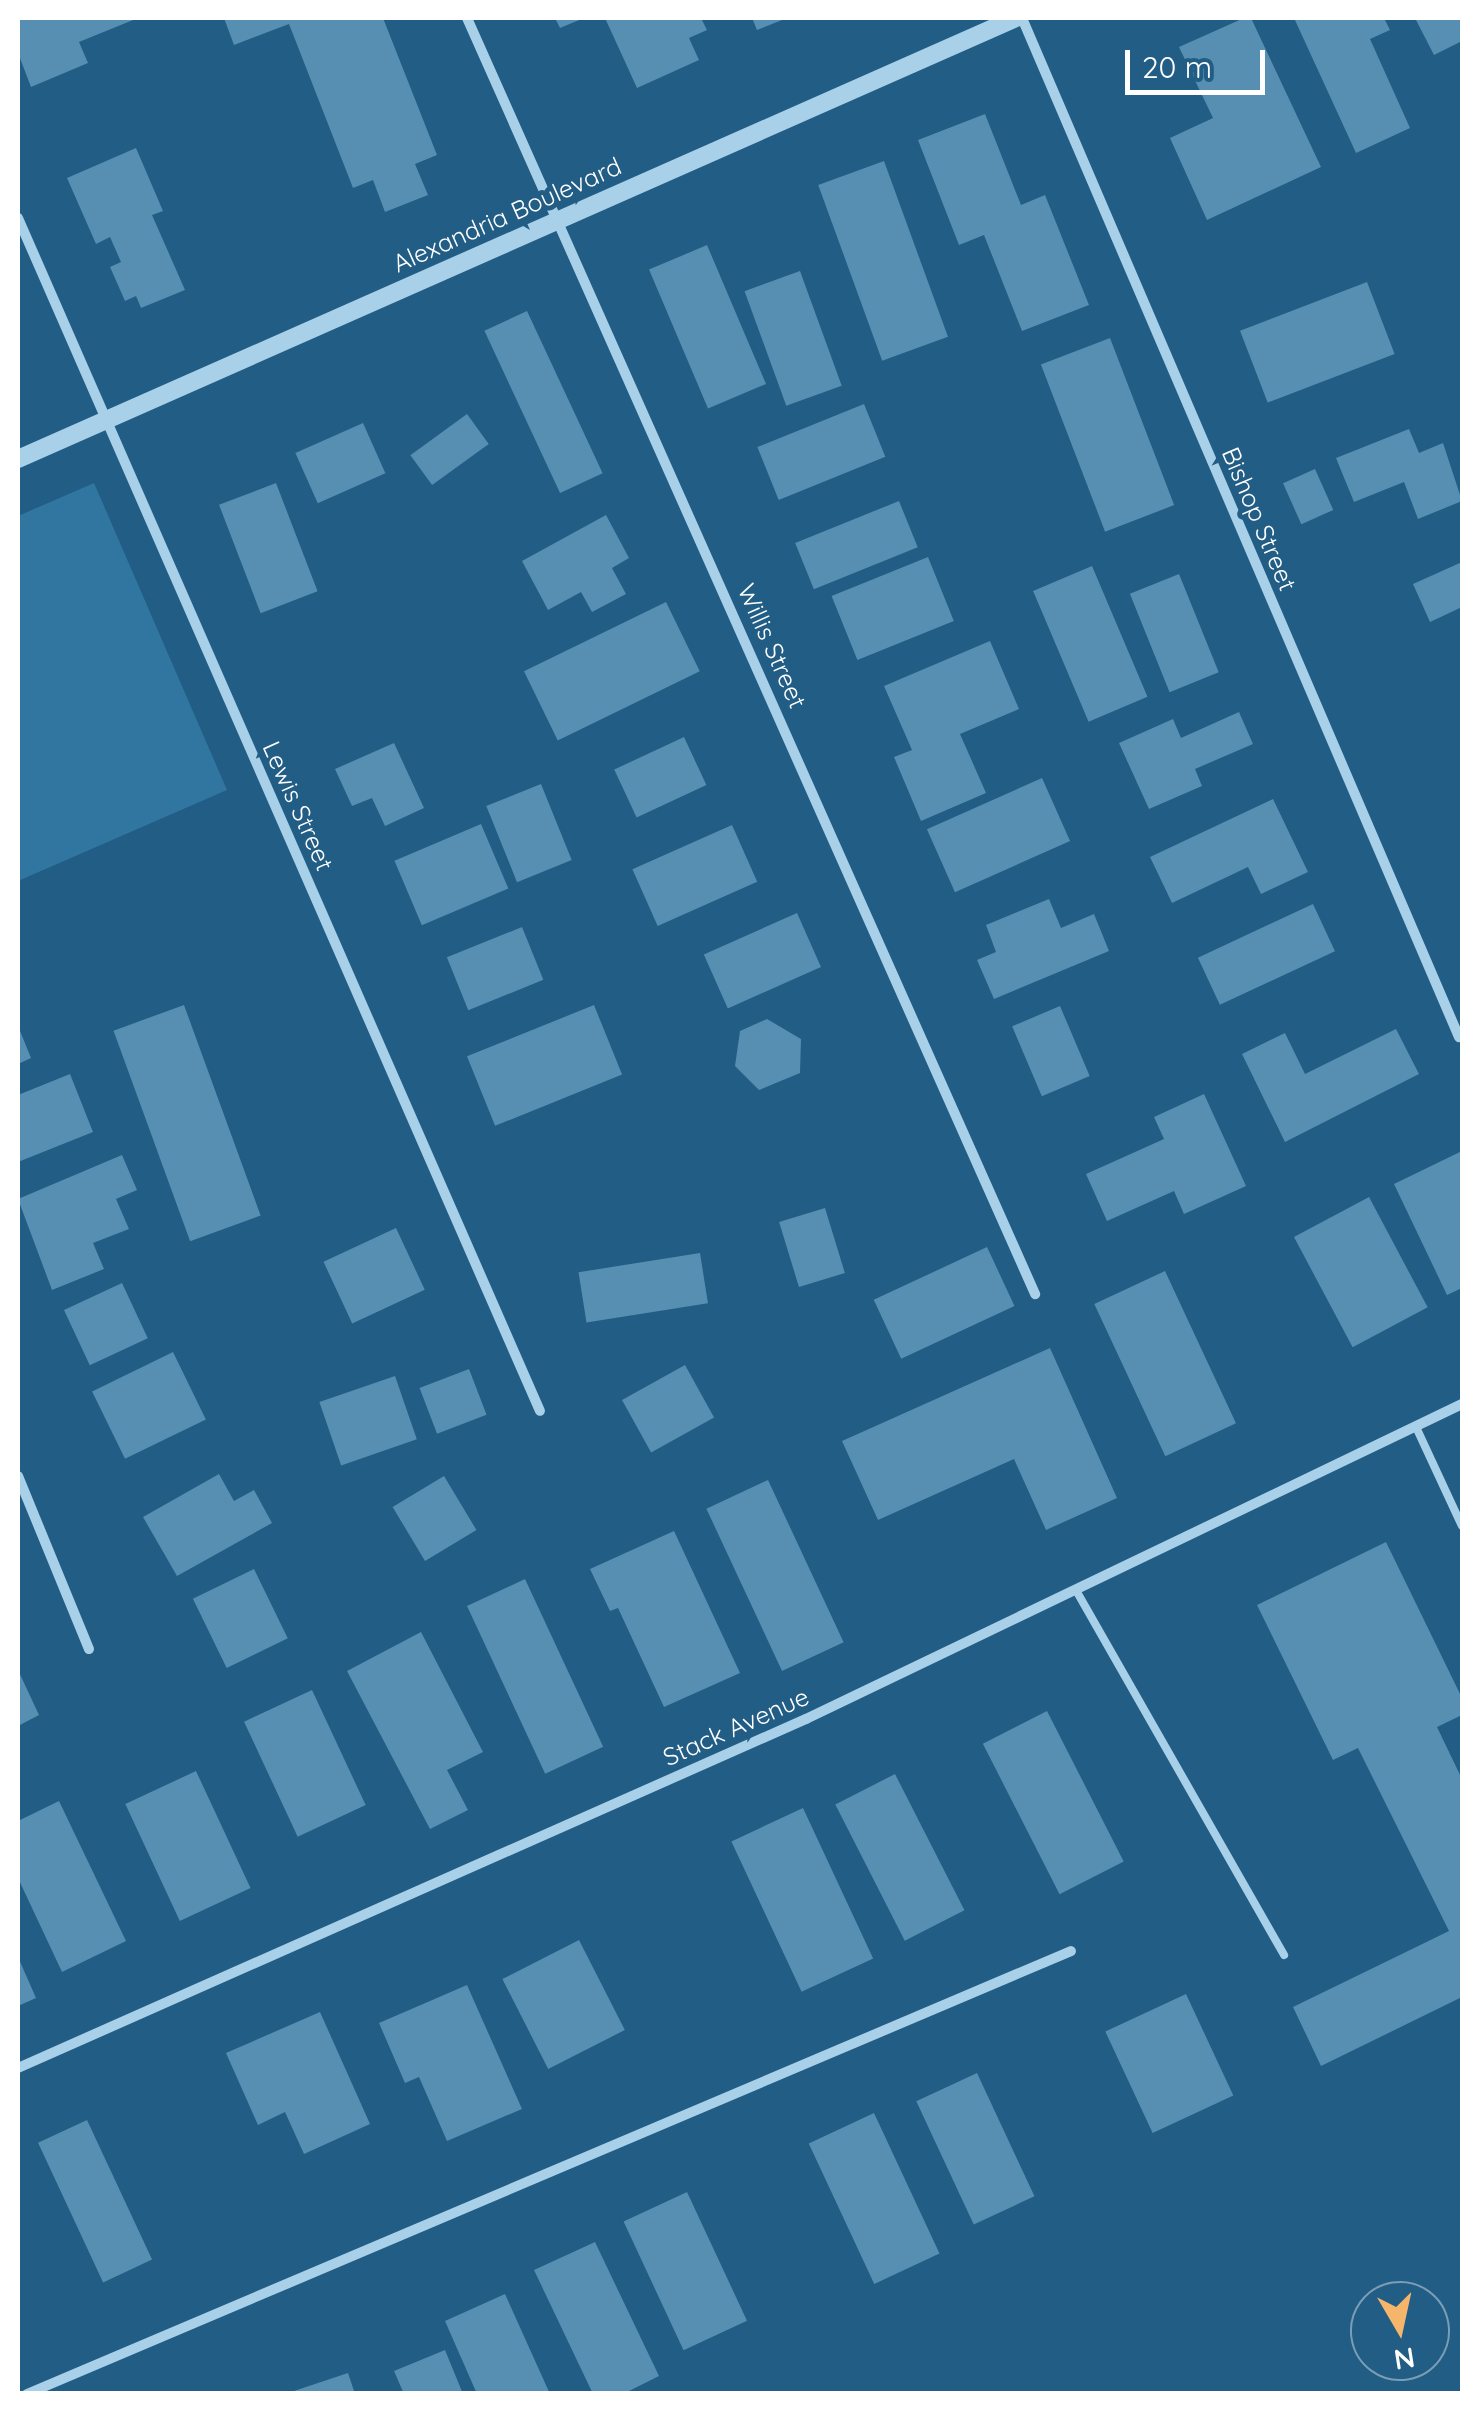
<!DOCTYPE html>
<html>
<head>
<meta charset="utf-8">
<style>
  body { margin:0 }
  #map { position:relative; width:1480px; height:2411px; overflow:hidden; background:#215d84; font-family:Quicksand,sans-serif }
  div>[style] { position:absolute }
  .green>* { inset:0; background:#3176a0 }
  .building>* { inset:0; background:#568fb2; transform-origin:0 0 }
  .service>* { height:8px; margin:-4px; padding:0 4px; transform-origin:4px; border-radius:4px; background:#a9d0e9 }
  .minor>* { height:10px; margin:-5px; padding:0 5px; transform-origin:5px; border-radius:5px; background:#a9d0e9 }
  .tertiary>* { height:18px; margin:-9px; padding:0 9px; transform-origin:9px; border-radius:9px; background:#a9d0e9 }
  span { translate:-50% -50%; white-space:nowrap; text-align:center; line-height:1.15; -webkit-text-stroke:10px #215d84; paint-order:stroke }
  .street-label { font-size:25px; color:#fff }
  .frame { position:absolute; inset:0; border:20px solid #fff; pointer-events:none }
  .north { position:absolute; left:1350px; top:2281px; width:100px; height:100px; box-sizing:border-box; background:#215d84; border:2px solid #7a9eb5; border-radius:50%; rotate:171deg; font-size:28px; font-weight:700; line-height:40px; text-align:center; color:#fff }
  .north::after { content:''; display:block; margin:auto; width:35px; height:45px; background:#f5b66b; clip-path:polygon(50% 0,100% 100%,50% 72%,0 100%) }
  .scale { position:absolute; left:1125px; top:50px; width:140px; height:45px; box-sizing:border-box; border:5px solid #fff; border-top:0; padding-left:12px; font-size:30px; line-height:35px; white-space:nowrap; color:#fff; -webkit-text-stroke:8px #215d84; paint-order:stroke }
</style>
</head>
<body>
<div id="map">
  <div class="green">
    <i style="clip-path:polygon(94px 483px,227px 790px,18px 881px,18px 516px)"></i>
  </div>
  <div class="building">
    <i style="clip-path:polygon(18px 18px,138px 18px,79px 42px,88px 63px,31px 87px,18px 53px)"></i>
    <i style="clip-path:polygon(224px 18px,383px 18px,437px 155px,415px 164px,428px 195px,385px 212px,373px 180px,353px 188px,289px 24px,234px 45px)"></i>
    <i style="clip-path:polygon(555px 18px,584px 18px,560px 28px)"></i>
    <i style="clip-path:polygon(605px 18px,701px 18px,707px 30px,689px 38px,699px 60px,637px 88px)"></i>
    <i style="clip-path:polygon(752px 18px,787px 18px,757px 30px)"></i>
    <i style="clip-path:polygon(1244px 18px,1251px 18px,1321px 167px,1207px 220px,1170px 138px,1213px 118px,1179px 47px)"></i>
    <i style="clip-path:polygon(1294px 18px,1384px 18px,1390px 30px,1370px 39px,1410px 128px,1356px 153px)"></i>
    <i style="clip-path:polygon(1415px 18px,1462px 18px,1462px 41px,1434px 55px)"></i>
    <i style="clip-path:polygon(985px 114px,1021px 205px,1045px 195px,1089px 305px,1022px 331px,984px 235px,959px 245px,918px 140px)"></i>
    <i style="clip-path:polygon(136px 148px,163px 211px,152px 215px,185px 290px,141px 308px,136px 296px,125px 301px,110px 267px,121px 262px,110px 237px,96px 244px,67px 178px)"></i>
    <i style="left:884px;top:161px;width:187px;height:70px;rotate:70deg"></i>
    <i style="left:707px;top:245px;width:151px;height:63px;rotate:67deg"></i>
    <i style="left:800px;top:271px;width:122px;height:59px;rotate:70deg"></i>
    <i style="left:1367px;top:282px;width:77px;height:136px;rotate:69deg"></i>
    <i style="left:527px;top:311px;width:179px;height:47px;rotate:65deg"></i>
    <i style="left:1110px;top:338px;width:179px;height:74px;rotate:69deg"></i>
    <i style="left:864px;top:404px;width:57px;height:115px;rotate:68deg"></i>
    <i style="left:467px;top:414px;width:37px;height:70px;rotate:54deg"></i>
    <i style="left:363px;top:423px;width:55px;height:74px;rotate:66deg"></i>
    <i style="clip-path:polygon(1409px 429px,1419px 453px,1443px 443px,1462px 501px,1418px 519px,1404px 482px,1354px 502px,1336px 458px)"></i>
    <i style="left:1315px;top:469px;width:45px;height:35px;rotate:66deg"></i>
    <i style="left:276px;top:483px;width:116px;height:61px;rotate:69deg"></i>
    <i style="left:899px;top:501px;width:50px;height:112px;rotate:68deg"></i>
    <i style="clip-path:polygon(606px 515px,629px 558px,612px 568px,626px 594px,592px 612px,581px 592px,548px 610px,522px 561px)"></i>
    <i style="left:928px;top:557px;width:69px;height:104px;rotate:68deg"></i>
    <i style="clip-path:polygon(1462px 562px,1462px 607px,1430px 622px,1413px 584px)"></i>
    <i style="left:1092px;top:566px;width:142px;height:64px;rotate:67deg"></i>
    <i style="left:1179px;top:574px;width:106px;height:53px;rotate:68deg"></i>
    <i style="left:666px;top:602px;width:77px;height:158px;rotate:64deg"></i>
    <i style="clip-path:polygon(990px 641px,1019px 709px,960px 734px,986px 793px,921px 821px,894px 757px,912px 750px,884px 686px)"></i>
    <i style="clip-path:polygon(1239px 712px,1253px 744px,1195px 769px,1202px 786px,1149px 809px,1119px 743px,1173px 719px,1181px 738px)"></i>
    <i style="left:684px;top:737px;width:53px;height:77px;rotate:65deg"></i>
    <i style="clip-path:polygon(394px 743px,424px 808px,385px 826px,372px 798px,352px 806px,335px 769px)"></i>
    <i style="left:1042px;top:778px;width:69px;height:126px;rotate:66deg"></i>
    <i style="left:541px;top:784px;width:82px;height:59px;rotate:68deg"></i>
    <i style="clip-path:polygon(1273px 799px,1308px 872px,1261px 894px,1248px 867px,1172px 903px,1150px 857px)"></i>
    <i style="left:481px;top:824px;width:70px;height:94px;rotate:67deg"></i>
    <i style="left:732px;top:825px;width:62px;height:109px;rotate:66deg"></i>
    <i style="clip-path:polygon(1049px 899px,1061px 928px,1094px 914px,1109px 951px,994px 999px,977px 960px,996px 952px,986px 925px)"></i>
    <i style="left:1313px;top:904px;width:52px;height:127px;rotate:65deg"></i>
    <i style="left:797px;top:913px;width:59px;height:102px;rotate:66deg"></i>
    <i style="left:522px;top:927px;width:57px;height:81px;rotate:68deg"></i>
    <i style="left:184px;top:1005px;width:224px;height:75px;rotate:70deg"></i>
    <i style="left:594px;top:1005px;width:75px;height:137px;rotate:68deg"></i>
    <i style="left:1060px;top:1006px;width:76px;height:52px;rotate:67deg"></i>
    <i style="clip-path:polygon(767px 1019px,801px 1039px,800px 1073px,759px 1090px,735px 1066px,740px 1031px)"></i>
    <i style="clip-path:polygon(18px 1026px,31px 1058px,18px 1064px)"></i>
    <i style="clip-path:polygon(1396px 1029px,1419px 1074px,1285px 1142px,1242px 1054px,1285px 1033px,1305px 1074px)"></i>
    <i style="clip-path:polygon(70px 1074px,93px 1132px,18px 1162px,18px 1095px)"></i>
    <i style="clip-path:polygon(1204px 1094px,1246px 1186px,1184px 1214px,1174px 1191px,1107px 1221px,1086px 1174px,1164px 1139px,1154px 1117px)"></i>
    <i style="clip-path:polygon(1462px 1151px,1462px 1288px,1447px 1295px,1394px 1184px)"></i>
    <i style="clip-path:polygon(122px 1155px,137px 1190px,116px 1199px,129px 1229px,93px 1243px,104px 1269px,52px 1290px,18px 1199px)"></i>
    <i style="left:1369px;top:1197px;width:125px;height:85px;rotate:62deg"></i>
    <i style="left:825px;top:1208px;width:68px;height:48px;rotate:73deg"></i>
    <i style="left:396px;top:1228px;width:68px;height:80px;rotate:65deg"></i>
    <i style="left:987px;top:1247px;width:65px;height:125px;rotate:65deg"></i>
    <i style="left:700px;top:1253px;width:51px;height:123px;rotate:81deg"></i>
    <i style="left:1165px;top:1271px;width:168px;height:78px;rotate:65deg"></i>
    <i style="left:122px;top:1283px;width:61px;height:64px;rotate:65deg"></i>
    <i style="clip-path:polygon(1050px 1348px,1117px 1498px,1046px 1530px,1014px 1459px,878px 1520px,842px 1441px)"></i>
    <i style="left:173px;top:1352px;width:75px;height:90px;rotate:64deg"></i>
    <i style="left:685px;top:1365px;width:60px;height:72px;rotate:61deg"></i>
    <i style="left:469px;top:1369px;width:49px;height:53px;rotate:69deg"></i>
    <i style="left:395px;top:1376px;width:67px;height:80px;rotate:71deg"></i>
    <i style="clip-path:polygon(219px 1474px,234px 1501px,254px 1490px,272px 1523px,177px 1576px,143px 1517px)"></i>
    <i style="left:444px;top:1476px;width:63px;height:60px;rotate:59deg"></i>
    <i style="left:768px;top:1480px;width:179px;height:68px;rotate:65deg"></i>
    <i style="clip-path:polygon(674px 1531px,740px 1673px,664px 1707px,618px 1608px,610px 1611px,590px 1569px)"></i>
    <i style="clip-path:polygon(1386px 1542px,1462px 1698px,1462px 1715px,1437px 1727px,1462px 1779px,1462px 1997px,1321px 2066px,1293px 2007px,1449px 1931px,1358px 1748px,1333px 1760px,1257px 1605px)"></i>
    <i style="left:254px;top:1569px;width:77px;height:68px;rotate:64deg"></i>
    <i style="left:525px;top:1579px;width:185px;height:64px;rotate:65deg"></i>
    <i style="clip-path:polygon(421px 1632px,483px 1752px,447px 1770px,468px 1810px,430px 1829px,347px 1671px)"></i>
    <i style="clip-path:polygon(18px 1670px,39px 1715px,18px 1726px)"></i>
    <i style="left:312px;top:1690px;width:127px;height:75px;rotate:65deg"></i>
    <i style="left:1047px;top:1711px;width:169px;height:72px;rotate:63deg"></i>
    <i style="left:196px;top:1771px;width:129px;height:78px;rotate:65deg"></i>
    <i style="left:895px;top:1774px;width:153px;height:67px;rotate:63deg"></i>
    <i style="clip-path:polygon(59px 1801px,126px 1941px,62px 1972px,18px 1878px,18px 1821px)"></i>
    <i style="left:803px;top:1808px;width:166px;height:79px;rotate:65deg"></i>
    <i style="left:579px;top:1940px;width:101px;height:86px;rotate:63deg"></i>
    <i style="clip-path:polygon(18px 1957px,36px 1998px,18px 2006px)"></i>
    <i style="clip-path:polygon(467px 1985px,522px 2109px,447px 2141px,419px 2077px,405px 2083px,379px 2023px)"></i>
    <i style="left:1186px;top:1994px;width:112px;height:89px;rotate:65deg"></i>
    <i style="clip-path:polygon(320px 2012px,370px 2124px,304px 2154px,285px 2112px,258px 2125px,226px 2053px)"></i>
    <i style="left:977px;top:2073px;width:136px;height:67px;rotate:65deg"></i>
    <i style="left:874px;top:2113px;width:155px;height:72px;rotate:65deg"></i>
    <i style="left:87px;top:2120px;width:154px;height:54px;rotate:65deg"></i>
    <i style="left:687px;top:2192px;width:142px;height:70px;rotate:65deg"></i>
    <i style="clip-path:polygon(595px 2242px,659px 2376px,623px 2394px,593px 2394px,534px 2270px)"></i>
    <i style="clip-path:polygon(505px 2294px,550px 2394px,477px 2394px,445px 2321px)"></i>
    <i style="clip-path:polygon(445px 2350px,463px 2394px,404px 2394px,394px 2371px)"></i>
    <i style="clip-path:polygon(348px 2373px,355px 2394px,288px 2394px,288px 2393px)"></i>
  </div>
  <div class="service">
    <i style="left:1416px;top:1427px;width:109px;rotate:65.1deg"></i>
    <i style="left:1077px;top:1592px;width:418px;rotate:60.3deg"></i>
  </div>
  <div class="minor">
    <i style="left:467px;top:18px;width:1397px;rotate:66deg"></i>
    <i style="left:1022px;top:18px;width:1109px;rotate:66.79deg"></i>
    <i style="left:18px;top:218px;width:1302px;rotate:66.37deg"></i>
    <i style="left:18px;top:1476px;width:187px;rotate:67.7deg"></i>
    <i style="left:18px;top:2068px;width:862px;rotate:-23.89deg"></i>
    <i style="left:806px;top:1719px;width:728px;rotate:-25.65deg"></i>
    <i style="left:27px;top:2394px;width:1134px;rotate:-22.99deg"></i>
  </div>
  <div class="tertiary">
    <i style="left:18px;top:459px;width:1091px;rotate:-23.84deg"></i>
  </div>
  <div class="street-label">
    <span style="left:507px;top:215px;rotate:-24deg">Alexandria Boulevard</span>
    <span style="left:1259px;top:519px;rotate:67deg">Bishop Street</span>
    <span style="left:772px;top:646px;rotate:66deg">Willis Street</span>
    <span style="left:298px;top:806px;rotate:66deg">Lewis Street</span>
    <span style="left:736px;top:1727px;rotate:-24deg">Stack Avenue</span>
  </div>
  <div class="frame"></div>
  <div class="north">N</div>
  <div class="scale">20 m</div>
</div>
</body>
</html>
